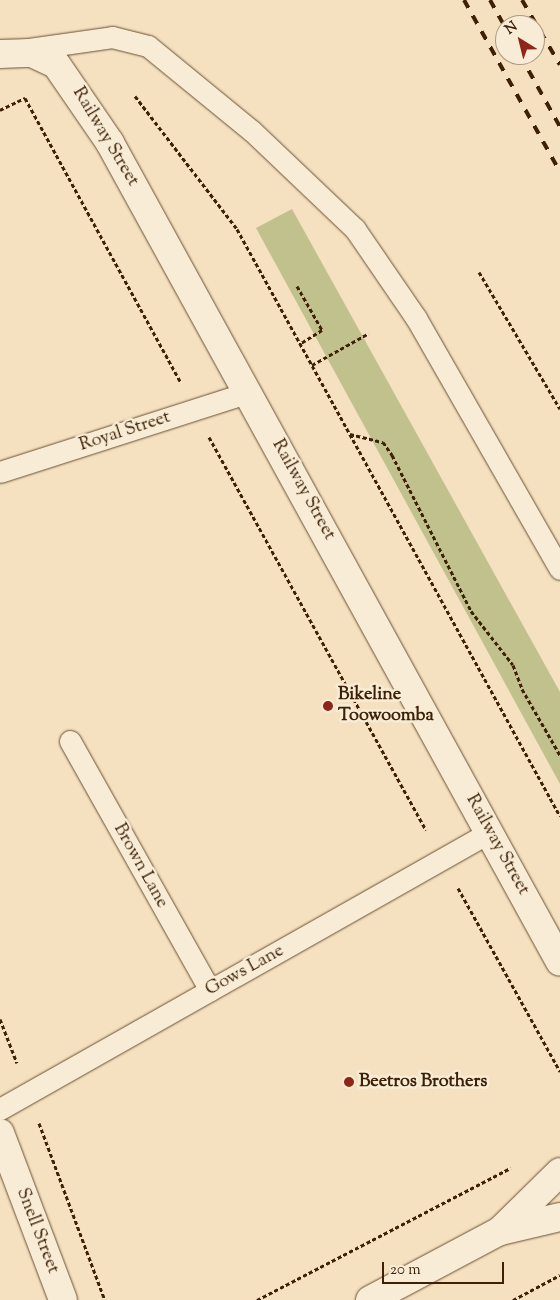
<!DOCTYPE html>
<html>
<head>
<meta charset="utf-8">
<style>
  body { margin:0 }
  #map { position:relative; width:560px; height:1300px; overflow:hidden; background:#f5e1c0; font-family:"Sorts Mill Goudy",serif }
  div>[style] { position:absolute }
  .green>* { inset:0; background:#c1c18e }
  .path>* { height:3px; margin-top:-1.5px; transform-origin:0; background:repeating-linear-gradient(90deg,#3d2006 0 4px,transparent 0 6.5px) }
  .roads { filter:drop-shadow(0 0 1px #6b5034) drop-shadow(0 0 1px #6b5034) }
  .service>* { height:21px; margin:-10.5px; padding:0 10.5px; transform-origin:10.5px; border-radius:10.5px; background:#f8ecd6 }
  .minor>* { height:28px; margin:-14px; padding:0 14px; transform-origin:14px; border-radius:14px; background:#f8ecd6 }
  .secondary>* { height:28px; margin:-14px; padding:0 14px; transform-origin:14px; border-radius:14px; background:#f8ecd6 }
  .rail>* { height:4px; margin-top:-2px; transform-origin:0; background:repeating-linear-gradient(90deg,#3d2006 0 9px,transparent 0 18px) }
  .dots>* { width:14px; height:14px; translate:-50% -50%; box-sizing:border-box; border:2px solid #f8ecd6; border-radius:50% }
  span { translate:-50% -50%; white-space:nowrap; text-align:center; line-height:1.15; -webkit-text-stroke:5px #f8ecd6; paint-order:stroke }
  .street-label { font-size:18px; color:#3d2006 }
  .poi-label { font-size:18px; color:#3d2006; font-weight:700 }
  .left { translate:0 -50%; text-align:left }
  .north { position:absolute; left:495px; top:15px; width:50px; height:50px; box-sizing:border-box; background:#f8ecd6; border:1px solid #ad9a83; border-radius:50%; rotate:324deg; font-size:14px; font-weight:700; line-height:20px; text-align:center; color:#3d2006 }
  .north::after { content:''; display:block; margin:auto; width:18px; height:22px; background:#8f2418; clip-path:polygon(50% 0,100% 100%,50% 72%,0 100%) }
  .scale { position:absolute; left:382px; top:1262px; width:122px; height:22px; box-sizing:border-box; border:2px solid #3d2006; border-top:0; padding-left:6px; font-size:15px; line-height:18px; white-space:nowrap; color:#3d2006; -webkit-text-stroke:4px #f8ecd6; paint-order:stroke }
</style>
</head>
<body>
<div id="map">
  <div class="green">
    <i style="clip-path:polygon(292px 209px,560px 692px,560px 784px,256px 228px)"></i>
  </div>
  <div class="path">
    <i style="left:135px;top:96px;width:168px;rotate:52.5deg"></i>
    <i style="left:237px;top:229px;width:670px;rotate:61.18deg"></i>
    <i style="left:0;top:110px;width:28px;rotate:-26deg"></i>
    <i style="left:25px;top:98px;width:323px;rotate:61.3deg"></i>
    <i style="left:479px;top:272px;width:159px;rotate:59.4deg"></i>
    <i style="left:297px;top:286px;width:51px;rotate:60.4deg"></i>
    <i style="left:322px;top:330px;width:26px;rotate:148deg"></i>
    <i style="left:312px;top:365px;width:65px;rotate:-29.3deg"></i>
    <i style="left:350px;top:434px;width:34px;rotate:14deg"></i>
    <i style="left:383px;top:442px;width:16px;rotate:55deg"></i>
    <i style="left:392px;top:455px;width:175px;rotate:63.1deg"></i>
    <i style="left:471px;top:611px;width:68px;rotate:52.1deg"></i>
    <i style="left:513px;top:665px;width:26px;rotate:69deg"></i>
    <i style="left:522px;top:689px;width:76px;rotate:60.1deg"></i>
    <i style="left:209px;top:437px;width:449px;rotate:61.1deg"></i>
    <i style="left:458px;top:888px;width:210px;rotate:60.9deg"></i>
    <i style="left:0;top:1019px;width:47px;rotate:68.9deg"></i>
    <i style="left:39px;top:1123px;width:189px;rotate:69.6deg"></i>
    <i style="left:257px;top:1300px;width:286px;rotate:-27.5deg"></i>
    <i style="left:513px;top:1300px;width:53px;rotate:-28deg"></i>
  </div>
  <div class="roads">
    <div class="service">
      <i style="left:22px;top:50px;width:91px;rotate:-8.2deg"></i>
      <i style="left:112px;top:37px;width:37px;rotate:14deg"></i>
      <i style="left:148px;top:46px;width:134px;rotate:39.3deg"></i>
      <i style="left:252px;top:131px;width:142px;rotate:43.6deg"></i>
      <i style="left:355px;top:229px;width:108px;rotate:55.6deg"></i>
      <i style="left:416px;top:318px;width:289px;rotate:60.2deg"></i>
      <i style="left:0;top:472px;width:262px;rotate:-17.8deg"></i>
      <i style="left:70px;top:741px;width:286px;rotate:60.7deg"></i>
      <i style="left:0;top:1109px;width:563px;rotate:-29.48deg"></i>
    </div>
    <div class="minor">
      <i style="left:0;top:54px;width:32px;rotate:-2deg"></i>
      <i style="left:32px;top:53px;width:26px;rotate:25deg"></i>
      <i style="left:56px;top:64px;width:96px;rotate:55.6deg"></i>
      <i style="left:110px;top:143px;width:934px;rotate:61.21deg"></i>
      <i style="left:0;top:1133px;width:178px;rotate:69.3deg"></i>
    </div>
    <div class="secondary">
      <i style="left:500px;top:1231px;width:84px;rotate:-44.5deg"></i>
      <i style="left:370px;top:1300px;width:147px;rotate:-28deg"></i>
      <i style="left:500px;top:1231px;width:62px;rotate:-13.1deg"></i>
    </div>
  </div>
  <div class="rail">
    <i style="left:464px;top:0;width:197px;rotate:60.8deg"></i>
    <i style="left:490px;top:0;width:31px;rotate:61deg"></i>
    <i style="left:522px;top:0;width:75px;rotate:59.7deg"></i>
    <i style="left:520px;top:55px;width:82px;rotate:60.9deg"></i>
  </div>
  <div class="dots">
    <i style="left:328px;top:706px;background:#8f2418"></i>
    <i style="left:349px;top:1082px;background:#8f2418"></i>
  </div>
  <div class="street-label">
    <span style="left:105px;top:137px;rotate:59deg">Railway Street</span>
    <span style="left:125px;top:432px;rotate:-18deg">Royal Street</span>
    <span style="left:303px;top:490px;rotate:61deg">Railway Street</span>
    <span style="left:497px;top:845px;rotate:61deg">Railway Street</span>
    <span style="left:140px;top:866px;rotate:61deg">Brown Lane</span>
    <span style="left:245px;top:971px;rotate:-29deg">Gows Lane</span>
    <span style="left:37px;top:1231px;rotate:69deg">Snell Street</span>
  </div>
  <div class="poi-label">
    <span class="left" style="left:338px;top:706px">Bikeline<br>Toowoomba</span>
    <span class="left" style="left:359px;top:1082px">Beetros Brothers</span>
  </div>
  <div class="north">N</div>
  <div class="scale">20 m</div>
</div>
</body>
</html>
